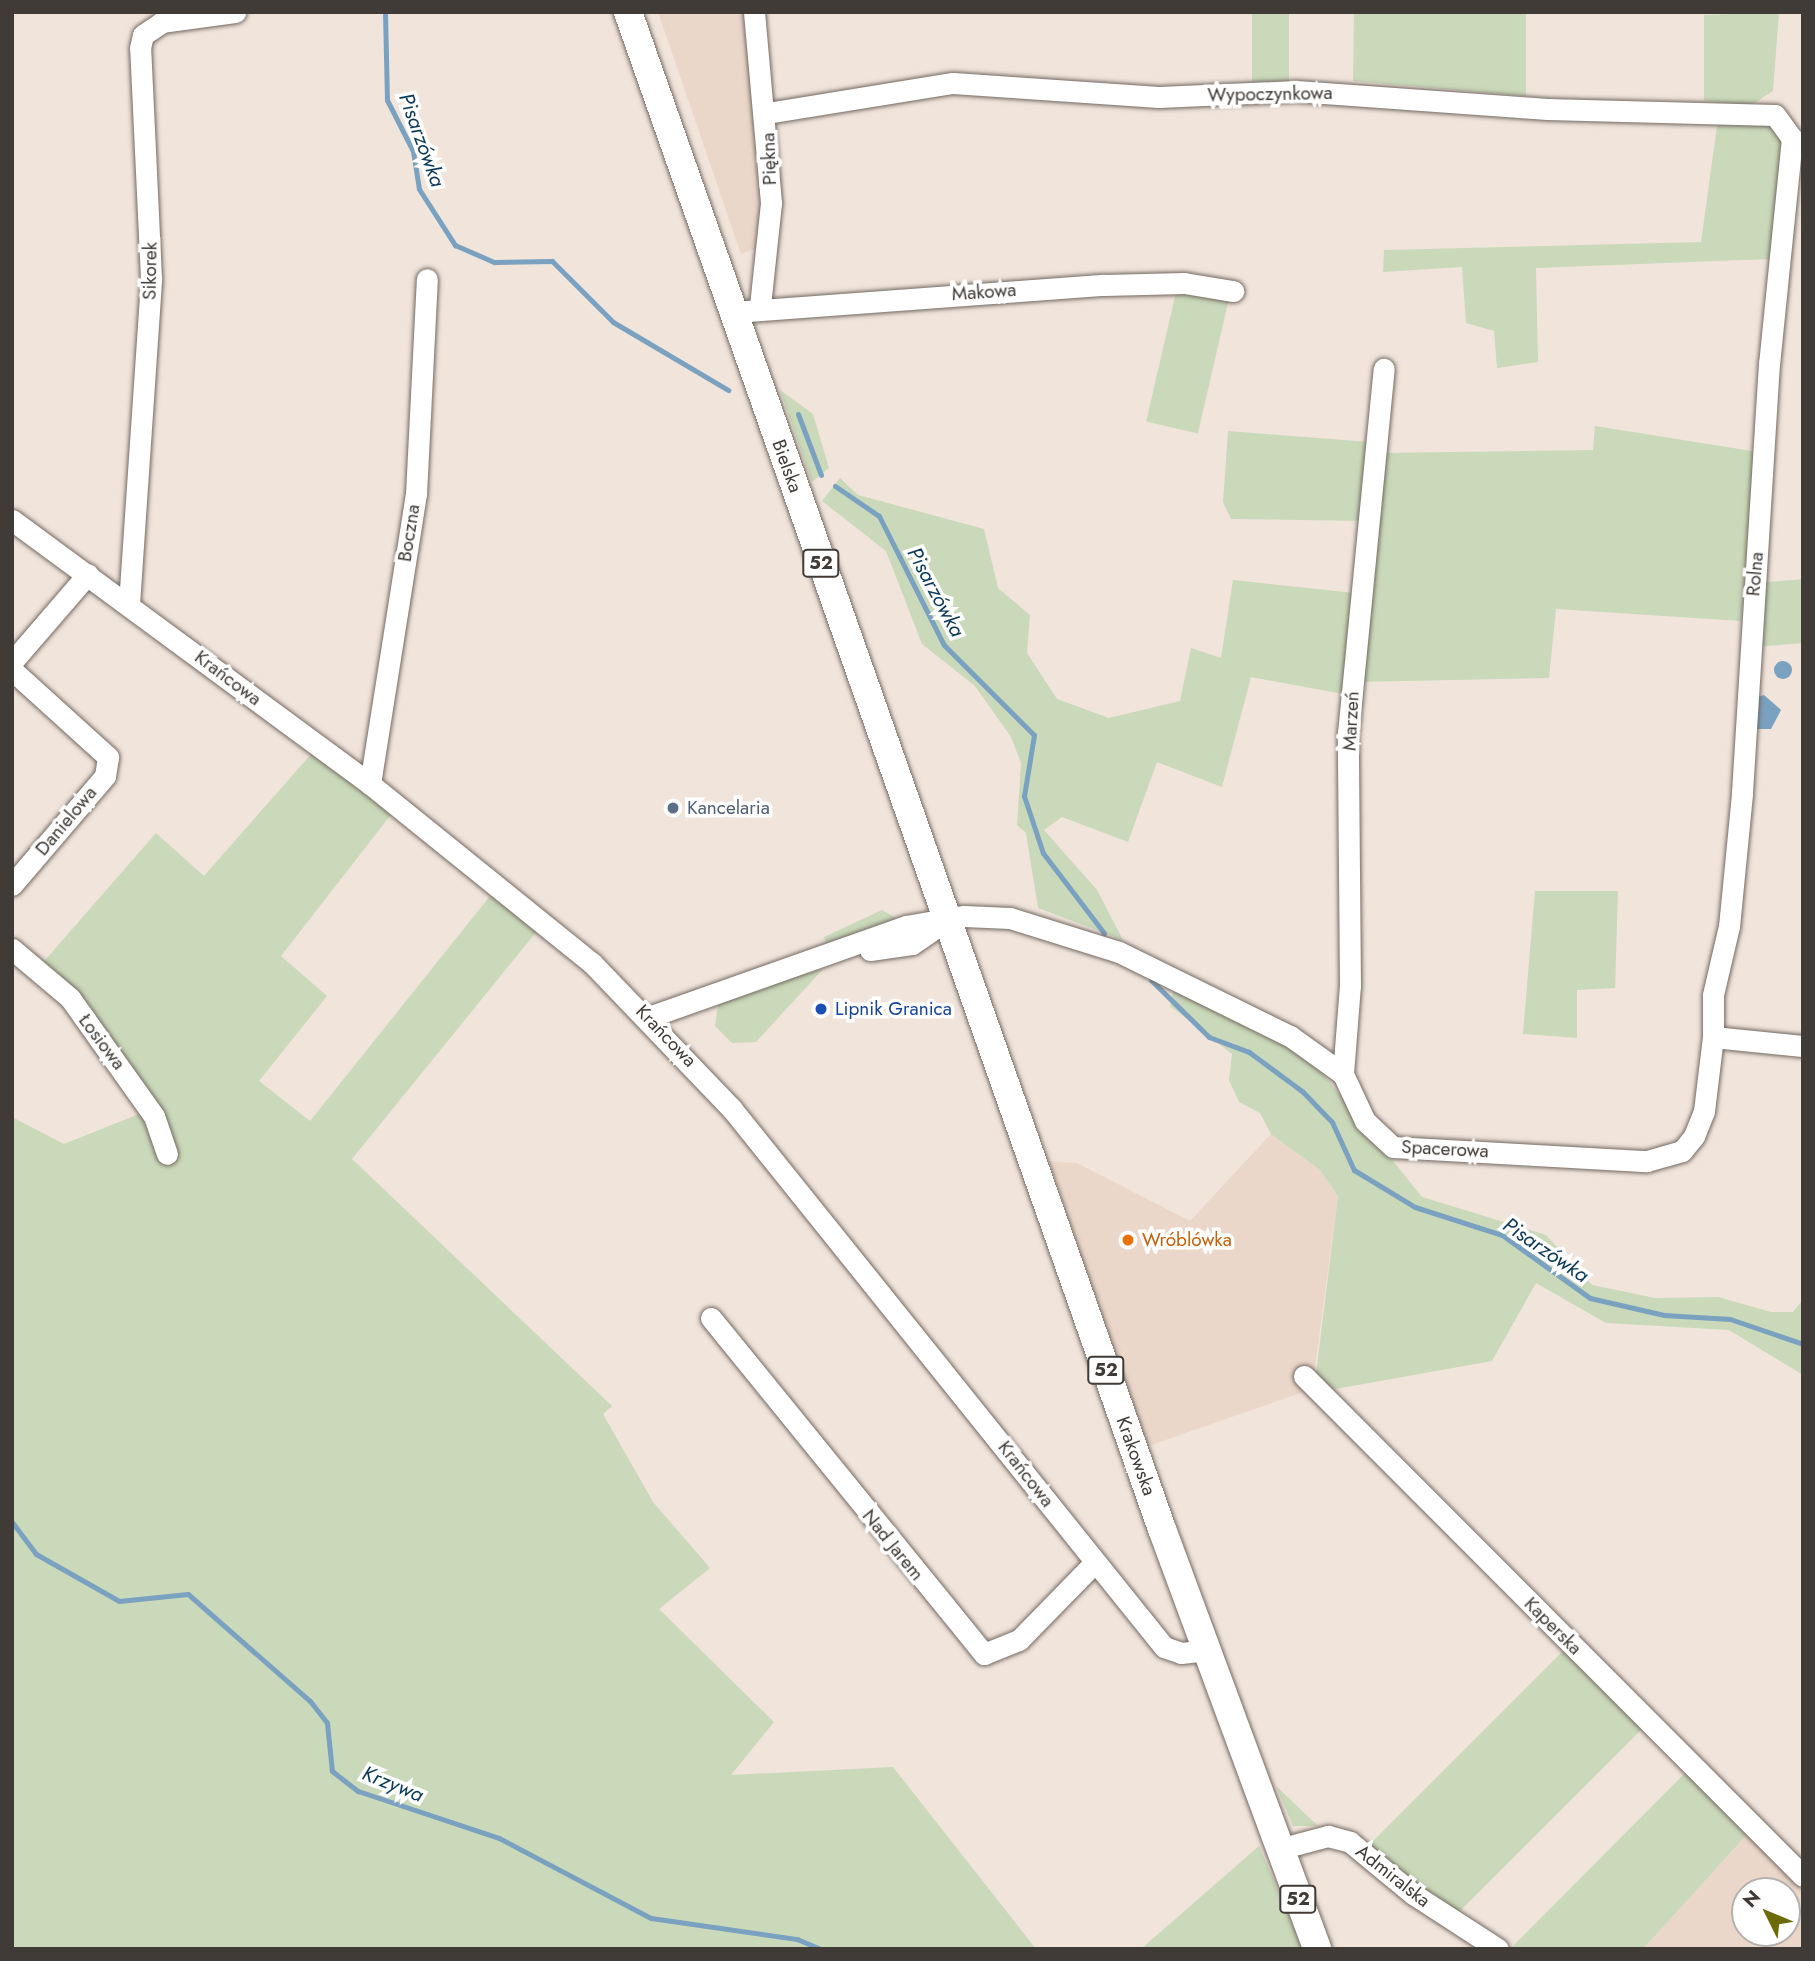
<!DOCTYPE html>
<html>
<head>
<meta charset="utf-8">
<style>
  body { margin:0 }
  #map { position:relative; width:1815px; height:1961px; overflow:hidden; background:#f0e4db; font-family:Jost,sans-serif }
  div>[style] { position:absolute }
  .built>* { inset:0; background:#ead7c9 }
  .green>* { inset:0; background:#c9d9b9; transform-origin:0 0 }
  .water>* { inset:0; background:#7ba1c1 }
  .round { border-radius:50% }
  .stream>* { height:5px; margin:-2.5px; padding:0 2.5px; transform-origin:2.5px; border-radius:2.5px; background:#7ba1c1 }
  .roads { filter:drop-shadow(0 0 2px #746961) drop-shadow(0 0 2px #746961) }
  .minor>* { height:21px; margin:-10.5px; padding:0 10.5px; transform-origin:10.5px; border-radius:10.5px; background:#fff }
  .major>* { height:28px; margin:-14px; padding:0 14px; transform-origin:14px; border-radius:14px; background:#fff }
  .dots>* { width:19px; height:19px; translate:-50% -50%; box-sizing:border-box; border:4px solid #fff; border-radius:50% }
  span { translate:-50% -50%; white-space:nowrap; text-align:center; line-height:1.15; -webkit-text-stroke:7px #fff; paint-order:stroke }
  .shield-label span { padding:2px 5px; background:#fff; border:2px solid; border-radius:5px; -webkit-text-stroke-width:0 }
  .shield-label { font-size:18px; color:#403b37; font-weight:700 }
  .street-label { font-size:19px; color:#403b37 }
  .service-label { font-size:19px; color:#4e5e75 }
  .left { translate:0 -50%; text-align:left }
  .transit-label { font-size:19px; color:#164399 }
  .food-label { font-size:19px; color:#c56008 }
  .water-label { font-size:21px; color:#0b3959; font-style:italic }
  .frame { position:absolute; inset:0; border:14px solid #403b37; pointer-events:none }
  .north { position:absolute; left:1731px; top:1877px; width:70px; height:70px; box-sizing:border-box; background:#fff; border:2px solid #b3b1af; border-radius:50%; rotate:313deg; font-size:19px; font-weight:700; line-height:28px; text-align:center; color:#403b37 }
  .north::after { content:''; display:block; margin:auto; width:24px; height:32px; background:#6c6b07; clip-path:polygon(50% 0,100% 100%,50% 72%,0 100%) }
</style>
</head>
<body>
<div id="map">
  <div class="built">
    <i style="clip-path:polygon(658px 12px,745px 12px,763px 187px,757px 248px,741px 254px)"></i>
    <i style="clip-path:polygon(1271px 1134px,1320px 1170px,1338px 1196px,1312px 1389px,1148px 1446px,1049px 1161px,1077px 1163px,1190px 1221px)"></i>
    <i style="clip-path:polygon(evenodd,1751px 1830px,1803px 1881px,1803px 1949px,1643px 1949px,1751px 1830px,1745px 1891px,1787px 1891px,1787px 1933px,1745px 1933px,1745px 1891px)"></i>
  </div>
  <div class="green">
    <i style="left:1252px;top:12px;width:37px;height:72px"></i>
    <i style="clip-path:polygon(1354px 12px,1526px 12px,1526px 96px,1353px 81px)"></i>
    <i style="clip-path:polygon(1779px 12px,1773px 91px,1751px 105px,1704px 101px,1704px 15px)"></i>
    <i style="clip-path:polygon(1718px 119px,1766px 120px,1784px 142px,1770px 259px,1536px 268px,1538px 362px,1497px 368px,1494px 331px,1466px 323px,1462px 267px,1383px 272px,1384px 250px,1701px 242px)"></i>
    <i style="left:1177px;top:288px;width:53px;height:137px;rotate:13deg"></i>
    <i style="clip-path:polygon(780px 390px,813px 414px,829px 468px,812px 482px)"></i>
    <i style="clip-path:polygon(1595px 426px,1758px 452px,1741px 621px,1556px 609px,1549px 678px,1357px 682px,1381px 453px,1593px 450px)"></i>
    <i style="clip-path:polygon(1228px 431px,1369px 442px,1364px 521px,1231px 519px,1223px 502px)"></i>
    <i style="clip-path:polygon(840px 478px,858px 495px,984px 529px,998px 588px,1030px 615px,1027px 653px,1057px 699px,1109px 718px,1180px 701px,1191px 648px,1221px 658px,1233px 580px,1354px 593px,1343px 694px,1251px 677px,1222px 787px,1157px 762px,1128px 842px,1062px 817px,1044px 830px,1097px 890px,1123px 940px,1038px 908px,1026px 833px,1017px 825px,1021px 763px,1011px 737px,975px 686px,922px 644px,886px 551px,822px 501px)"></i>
    <i style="clip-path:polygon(1803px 579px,1803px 643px,1755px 647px,1759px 583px)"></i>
    <i style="clip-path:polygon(313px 752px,393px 812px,281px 956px,327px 996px,259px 1081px,310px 1121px,494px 891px,537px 931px,352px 1159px,612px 1406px,603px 1414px,653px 1502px,710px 1568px,659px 1609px,774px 1722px,731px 1775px,893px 1767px,1036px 1949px,12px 1949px,12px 1117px,64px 1144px,139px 1114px,143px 1106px,40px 966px,156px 833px,204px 876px)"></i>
    <i style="clip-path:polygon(1535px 891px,1618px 891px,1615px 988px,1577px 990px,1577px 1038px,1523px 1034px)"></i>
    <i style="clip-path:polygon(882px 910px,896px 918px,827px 946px,824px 937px)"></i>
    <i style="clip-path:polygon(823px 969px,756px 1042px,732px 1043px,715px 1026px,719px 998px)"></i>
    <i style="clip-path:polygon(1174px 987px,1289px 1044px,1323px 1074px,1422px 1197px,1546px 1235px,1592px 1285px,1655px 1298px,1718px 1297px,1771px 1312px,1793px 1312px,1803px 1300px,1803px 1375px,1729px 1330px,1606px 1323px,1536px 1283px,1492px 1361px,1324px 1391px,1315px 1382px,1338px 1196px,1320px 1170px,1271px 1134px,1260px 1113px,1239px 1102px,1229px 1080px,1232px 1054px,1170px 1006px)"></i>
    <i style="left:1567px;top:1647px;width:111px;height:286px;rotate:45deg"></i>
    <i style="clip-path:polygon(1689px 1769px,1751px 1830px,1643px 1949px,1510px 1949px)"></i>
    <i style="clip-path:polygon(1276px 1786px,1318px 1826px,1293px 1826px)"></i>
    <i style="clip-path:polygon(1259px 1846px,1303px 1949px,1141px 1949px)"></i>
  </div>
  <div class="water">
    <i class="round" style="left:1774px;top:661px;width:18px;height:18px"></i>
    <i style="clip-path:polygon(1764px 695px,1781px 710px,1771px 729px,1755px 729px,1758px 697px)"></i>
  </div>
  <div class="stream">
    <i style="left:385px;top:12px;width:88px;rotate:88.7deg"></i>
    <i style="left:387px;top:100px;width:57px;rotate:63deg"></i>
    <i style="left:413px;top:151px;width:38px;rotate:81deg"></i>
    <i style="left:419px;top:189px;width:67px;rotate:57.3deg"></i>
    <i style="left:455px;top:245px;width:43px;rotate:23.6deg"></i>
    <i style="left:494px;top:262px;width:58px;rotate:-1deg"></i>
    <i style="left:552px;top:261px;width:86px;rotate:45deg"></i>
    <i style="left:613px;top:322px;width:134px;rotate:30.6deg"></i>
    <i style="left:798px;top:414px;width:65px;rotate:69.3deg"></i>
    <i style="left:835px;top:486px;width:53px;rotate:34.3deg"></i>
    <i style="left:879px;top:516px;width:144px;rotate:63.3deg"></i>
    <i style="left:944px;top:645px;width:127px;rotate:45deg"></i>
    <i style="left:1034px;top:735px;width:62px;rotate:99.3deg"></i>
    <i style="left:1024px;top:796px;width:60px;rotate:71.6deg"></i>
    <i style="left:1043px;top:853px;width:101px;rotate:52.7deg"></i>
    <i style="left:1151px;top:980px;width:81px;rotate:44.5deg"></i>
    <i style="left:1209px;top:1037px;width:43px;rotate:20.6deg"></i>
    <i style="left:1249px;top:1052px;width:67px;rotate:36.5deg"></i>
    <i style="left:1303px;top:1092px;width:42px;rotate:46deg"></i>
    <i style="left:1332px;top:1122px;width:53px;rotate:65.4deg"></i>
    <i style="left:1354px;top:1170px;width:71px;rotate:31.2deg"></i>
    <i style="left:1415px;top:1207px;width:91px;rotate:17.8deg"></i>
    <i style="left:1502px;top:1235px;width:108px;rotate:35.6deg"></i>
    <i style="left:1590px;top:1298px;width:76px;rotate:12.9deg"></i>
    <i style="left:1664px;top:1315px;width:66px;rotate:3.5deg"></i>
    <i style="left:1730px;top:1319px;width:77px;rotate:18.9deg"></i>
    <i style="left:12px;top:1522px;width:40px;rotate:53deg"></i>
    <i style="left:36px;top:1554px;width:95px;rotate:29.5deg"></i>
    <i style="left:119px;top:1601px;width:69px;rotate:-5.8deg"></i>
    <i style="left:188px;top:1594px;width:162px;rotate:41.3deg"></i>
    <i style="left:310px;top:1701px;width:28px;rotate:52deg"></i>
    <i style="left:327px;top:1723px;width:48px;rotate:84.1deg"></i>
    <i style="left:332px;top:1771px;width:33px;rotate:38deg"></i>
    <i style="left:358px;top:1791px;width:149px;rotate:18.4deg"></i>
    <i style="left:499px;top:1838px;width:172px;rotate:27.8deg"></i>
    <i style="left:651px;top:1918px;width:148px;rotate:8.2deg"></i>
    <i style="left:797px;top:1939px;width:25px;rotate:23deg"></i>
  </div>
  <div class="roads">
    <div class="minor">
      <i style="left:754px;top:12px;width:192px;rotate:84.9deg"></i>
      <i style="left:771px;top:203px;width:104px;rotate:96.1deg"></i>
      <i style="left:767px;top:113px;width:188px;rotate:-9.2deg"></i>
      <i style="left:953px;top:83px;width:206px;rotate:3.9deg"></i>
      <i style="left:1159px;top:97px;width:137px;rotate:-2.5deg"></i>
      <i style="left:1296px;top:91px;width:252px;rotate:4.1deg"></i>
      <i style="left:1547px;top:109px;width:228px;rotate:1.5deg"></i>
      <i style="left:1775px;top:115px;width:29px;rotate:54deg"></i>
      <i style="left:1792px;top:138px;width:226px;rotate:95.8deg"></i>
      <i style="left:1769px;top:363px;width:432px;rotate:93.6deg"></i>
      <i style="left:1742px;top:794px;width:133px;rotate:95.6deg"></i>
      <i style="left:1729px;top:926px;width:71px;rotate:103.1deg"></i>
      <i style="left:1713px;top:995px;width:42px;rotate:90deg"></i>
      <i style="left:734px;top:312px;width:371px;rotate:-4.2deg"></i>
      <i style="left:1104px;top:285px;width:80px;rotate:-1.4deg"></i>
      <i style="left:1184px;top:283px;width:50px;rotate:9.3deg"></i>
      <i style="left:12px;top:520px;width:445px;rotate:36.4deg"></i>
      <i style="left:370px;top:784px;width:285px;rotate:38.9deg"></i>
      <i style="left:592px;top:963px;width:202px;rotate:46.2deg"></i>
      <i style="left:732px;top:1109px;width:690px;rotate:51.24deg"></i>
      <i style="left:1164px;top:1647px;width:18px;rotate:19deg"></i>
      <i style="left:1181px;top:1653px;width:27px;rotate:-6deg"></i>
      <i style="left:129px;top:604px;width:327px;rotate:-86.1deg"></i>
      <i style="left:151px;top:278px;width:230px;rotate:-92.7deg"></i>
      <i style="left:140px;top:48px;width:13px;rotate:-77deg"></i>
      <i style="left:143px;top:35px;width:23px;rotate:-34deg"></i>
      <i style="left:162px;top:22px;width:74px;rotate:-7.8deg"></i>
      <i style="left:12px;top:662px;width:116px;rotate:-49.2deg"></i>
      <i style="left:12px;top:670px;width:130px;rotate:42.2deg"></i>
      <i style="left:108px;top:757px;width:19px;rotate:99deg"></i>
      <i style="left:105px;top:776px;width:143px;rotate:130.5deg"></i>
      <i style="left:370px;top:784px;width:294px;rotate:-81deg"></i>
      <i style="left:416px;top:494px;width:215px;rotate:-87.1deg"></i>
      <i style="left:12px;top:949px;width:76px;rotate:40.2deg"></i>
      <i style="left:70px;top:998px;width:145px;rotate:54.6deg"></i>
      <i style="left:154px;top:1116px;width:40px;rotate:71.1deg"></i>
      <i style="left:870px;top:950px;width:42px;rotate:-8.1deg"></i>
      <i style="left:912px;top:944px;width:42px;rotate:-34.4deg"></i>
      <i style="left:649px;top:1017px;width:273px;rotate:-19.5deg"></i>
      <i style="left:906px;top:926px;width:59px;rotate:-9.8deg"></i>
      <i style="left:964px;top:916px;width:46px;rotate:2.5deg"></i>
      <i style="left:1010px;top:918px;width:114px;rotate:17.3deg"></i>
      <i style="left:1119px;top:952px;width:191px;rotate:26.2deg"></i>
      <i style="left:1290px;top:1036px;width:65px;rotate:35.6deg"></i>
      <i style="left:1343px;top:1074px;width:52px;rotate:64.9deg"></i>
      <i style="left:1365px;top:1121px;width:38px;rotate:43deg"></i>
      <i style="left:1393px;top:1147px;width:254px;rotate:3.2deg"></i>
      <i style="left:1647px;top:1161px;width:36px;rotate:-16deg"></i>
      <i style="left:1682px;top:1151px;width:19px;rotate:-51deg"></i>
      <i style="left:1694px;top:1136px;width:27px;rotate:-68deg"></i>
      <i style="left:1704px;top:1111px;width:75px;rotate:-83.1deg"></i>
      <i style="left:1713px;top:1037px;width:90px;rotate:5.7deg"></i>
      <i style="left:1343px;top:1074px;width:88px;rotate:-85.5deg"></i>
      <i style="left:1350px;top:986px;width:253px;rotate:-90.5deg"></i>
      <i style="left:1348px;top:733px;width:366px;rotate:-84.4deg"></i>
      <i style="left:711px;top:1318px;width:433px;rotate:50.9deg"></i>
      <i style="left:984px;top:1654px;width:38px;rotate:-22deg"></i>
      <i style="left:1019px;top:1640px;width:109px;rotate:-45.7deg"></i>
      <i style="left:1304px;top:1376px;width:706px;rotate:45.06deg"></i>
      <i style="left:1279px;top:1849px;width:51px;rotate:-14.9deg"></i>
      <i style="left:1328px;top:1836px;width:23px;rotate:15deg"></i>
      <i style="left:1350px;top:1842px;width:82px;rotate:39.5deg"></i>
      <i style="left:1413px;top:1894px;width:101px;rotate:32.9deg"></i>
    </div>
    <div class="major">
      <i style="left:628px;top:12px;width:1608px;rotate:70.61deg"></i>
      <i style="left:1162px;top:1529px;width:448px;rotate:69.7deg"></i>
    </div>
  </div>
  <div class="dots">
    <i style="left:673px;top:808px;background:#5c6f8a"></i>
    <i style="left:821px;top:1009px;background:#1a4fb4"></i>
    <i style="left:1128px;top:1240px;background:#e8710a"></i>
  </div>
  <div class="shield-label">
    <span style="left:821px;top:563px">52</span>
    <span style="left:1106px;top:1370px">52</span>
    <span style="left:1298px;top:1899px">52</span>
  </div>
  <div class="street-label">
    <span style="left:1270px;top:94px;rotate:-1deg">Wypoczynkowa</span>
    <span style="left:769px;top:159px;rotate:-92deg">Piękna</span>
    <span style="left:150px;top:271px;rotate:-89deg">Sikorek</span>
    <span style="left:984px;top:292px;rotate:-4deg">Makowa</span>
    <span style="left:787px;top:466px;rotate:70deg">Bielska</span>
    <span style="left:409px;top:533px;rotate:-81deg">Boczna</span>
    <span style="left:1755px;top:574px;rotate:-85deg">Rolna</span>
    <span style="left:228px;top:678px;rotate:37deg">Krańcowa</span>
    <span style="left:1351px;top:721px;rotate:-87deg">Marzeń</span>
    <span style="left:66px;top:821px;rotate:-50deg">Danielowa</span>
    <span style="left:666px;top:1036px;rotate:46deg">Krańcowa</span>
    <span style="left:102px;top:1042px;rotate:53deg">Łosiowa</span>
    <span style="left:1445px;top:1149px;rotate:3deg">Spacerowa</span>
    <span style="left:1136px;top:1456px;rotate:70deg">Krakowska</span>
    <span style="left:1026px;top:1474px;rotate:52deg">Krańcowa</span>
    <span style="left:893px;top:1545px;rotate:51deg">Nad Jarem</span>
    <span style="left:1553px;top:1626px;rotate:45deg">Kaperska</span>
    <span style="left:1393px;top:1876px;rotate:38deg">Admiralska</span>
  </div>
  <div class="service-label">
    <span class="left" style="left:687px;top:808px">Kancelaria</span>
  </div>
  <div class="transit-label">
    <span class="left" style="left:835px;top:1009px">Lipnik Granica</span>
  </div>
  <div class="food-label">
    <span class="left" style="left:1142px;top:1240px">Wróblówka</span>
  </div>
  <div class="water-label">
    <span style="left:422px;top:140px;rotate:70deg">Pisarzówka</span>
    <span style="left:936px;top:592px;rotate:62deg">Pisarzówka</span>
    <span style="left:1546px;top:1250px;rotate:34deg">Pisarzówka</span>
    <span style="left:393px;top:1784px;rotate:22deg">Krzywa</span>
  </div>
  <div class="frame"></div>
  <div class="north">N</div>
</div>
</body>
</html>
